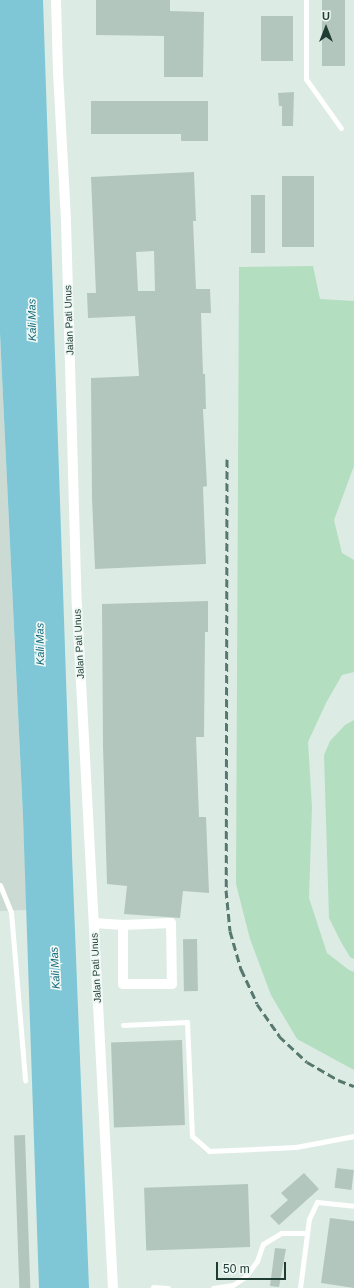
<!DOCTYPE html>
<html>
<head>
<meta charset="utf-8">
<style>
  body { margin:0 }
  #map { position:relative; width:354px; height:1288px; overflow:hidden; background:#ddebe5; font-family:Helvetica,sans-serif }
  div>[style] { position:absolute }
  .built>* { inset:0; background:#cbdbd4 }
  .green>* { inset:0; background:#b4dec0 }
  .water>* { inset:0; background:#7fc7d6 }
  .building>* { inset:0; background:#b2c6be; transform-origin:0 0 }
  .service>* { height:5px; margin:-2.5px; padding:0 2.5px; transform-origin:2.5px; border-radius:2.5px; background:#fff }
  .minor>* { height:10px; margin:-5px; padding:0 5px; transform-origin:5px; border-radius:5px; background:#fff }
  .rail>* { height:3px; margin-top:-1.5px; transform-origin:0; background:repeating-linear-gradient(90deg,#57786f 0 8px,transparent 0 12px) }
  span { translate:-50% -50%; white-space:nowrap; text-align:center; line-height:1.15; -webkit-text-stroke:3.5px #eef7f3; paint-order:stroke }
  .street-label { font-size:10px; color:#1e3b34 }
  .water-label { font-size:11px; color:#13697c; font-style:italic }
  .north { position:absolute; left:306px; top:8px; width:40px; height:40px; -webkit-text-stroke:3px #eef7f3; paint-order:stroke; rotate:0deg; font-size:11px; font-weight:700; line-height:16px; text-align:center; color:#1e3b34 }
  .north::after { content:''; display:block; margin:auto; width:14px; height:18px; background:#1e3b34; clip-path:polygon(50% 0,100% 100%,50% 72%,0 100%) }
  .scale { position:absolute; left:216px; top:1262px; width:70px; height:18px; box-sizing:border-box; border:2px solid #1e3b34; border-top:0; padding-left:5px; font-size:12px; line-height:14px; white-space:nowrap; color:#1e3b34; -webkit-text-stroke:3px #eef7f3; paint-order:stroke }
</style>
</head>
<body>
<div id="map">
  <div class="built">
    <i style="clip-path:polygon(0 333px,23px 816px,27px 910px,0 911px)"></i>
  </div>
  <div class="green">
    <i style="clip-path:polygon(313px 266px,320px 299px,354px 301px,354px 466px,334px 520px,342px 553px,354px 560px,354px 672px,342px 675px,326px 703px,308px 742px,312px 807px,309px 898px,327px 953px,349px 970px,354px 972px,354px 1070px,297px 1039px,271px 995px,250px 939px,236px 884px,239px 267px)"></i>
    <i style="clip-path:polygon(354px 720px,354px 959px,350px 957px,341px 942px,329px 918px,324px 755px,330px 741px,345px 725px)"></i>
  </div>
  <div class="water">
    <i style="clip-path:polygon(0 0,43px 0,72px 855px,89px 1288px,39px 1288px,23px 816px,0 333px)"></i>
  </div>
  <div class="building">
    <i style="clip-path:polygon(96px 0,170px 0,170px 11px,204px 12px,203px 77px,164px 77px,164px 36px,96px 35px)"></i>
    <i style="left:322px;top:0;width:23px;height:66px"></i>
    <i style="left:261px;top:16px;width:32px;height:45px"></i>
    <i style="clip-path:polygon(294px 92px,293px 126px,282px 126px,282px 106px,279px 106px,278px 93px)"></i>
    <i style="clip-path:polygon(91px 101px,208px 101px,208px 141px,181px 141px,181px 134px,91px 134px)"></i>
    <i style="clip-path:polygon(evenodd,194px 172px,196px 221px,193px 221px,196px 289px,210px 289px,211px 313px,201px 313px,203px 374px,205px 374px,206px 409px,203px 409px,207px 486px,203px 487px,206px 564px,95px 569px,92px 498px,91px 378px,139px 376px,135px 316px,88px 318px,87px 293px,96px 293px,91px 177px,194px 172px,154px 251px,155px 291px,138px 291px,136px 252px,154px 251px)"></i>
    <i style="left:282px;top:176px;width:32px;height:71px"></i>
    <i style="left:251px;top:195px;width:14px;height:58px"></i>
    <i style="clip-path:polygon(208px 601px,208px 632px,205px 632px,204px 737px,196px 737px,199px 817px,206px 817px,209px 893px,183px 891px,180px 918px,124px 914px,127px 886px,107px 884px,103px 746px,102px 604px)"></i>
    <i style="left:197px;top:939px;width:52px;height:14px;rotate:89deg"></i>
    <i style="left:182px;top:1040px;width:85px;height:71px;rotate:88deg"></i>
    <i style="left:25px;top:1135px;width:153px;height:11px;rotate:88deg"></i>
    <i style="left:337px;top:1168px;width:17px;height:20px;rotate:7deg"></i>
    <i style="clip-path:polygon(304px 1173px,319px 1189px,279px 1225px,270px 1216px,288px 1200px,281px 1193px)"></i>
    <i style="left:248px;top:1184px;width:63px;height:104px;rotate:88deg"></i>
    <i style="clip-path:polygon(330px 1218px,354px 1221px,354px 1288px,321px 1283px)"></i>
    <i style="clip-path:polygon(275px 1248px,286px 1249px,279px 1287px,270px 1286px)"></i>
  </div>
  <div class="service">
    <i style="left:306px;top:0;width:79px;rotate:90deg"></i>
    <i style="left:306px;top:79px;width:60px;rotate:54.5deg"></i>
    <i style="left:0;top:885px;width:29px;rotate:68deg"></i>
    <i style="left:11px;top:912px;width:169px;rotate:85.2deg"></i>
    <i style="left:123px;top:1025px;width:64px;rotate:-2.7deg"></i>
    <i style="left:187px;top:1022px;width:114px;rotate:87.5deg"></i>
    <i style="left:192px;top:1136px;width:23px;rotate:41deg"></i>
    <i style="left:209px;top:1151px;width:87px;rotate:-2.6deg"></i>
    <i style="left:296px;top:1147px;width:59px;rotate:-10.7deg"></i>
    <i style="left:153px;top:1287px;width:15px;rotate:4deg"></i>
    <i style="left:213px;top:1288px;width:20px;rotate:-9deg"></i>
    <i style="left:233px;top:1285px;width:14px;rotate:-34deg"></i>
    <i style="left:245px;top:1277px;width:20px;rotate:-53deg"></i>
    <i style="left:257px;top:1261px;width:18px;rotate:-71deg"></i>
    <i style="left:263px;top:1244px;width:21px;rotate:-31deg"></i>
    <i style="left:281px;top:1233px;width:26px"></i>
    <i style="left:300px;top:1288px;width:70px;rotate:-82.6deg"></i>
    <i style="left:309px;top:1219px;width:19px;rotate:-65deg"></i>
    <i style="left:317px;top:1202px;width:37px;rotate:6deg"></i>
  </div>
  <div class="minor">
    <i style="left:56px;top:0;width:72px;rotate:88.4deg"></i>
    <i style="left:58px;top:72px;width:149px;rotate:86.9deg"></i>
    <i style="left:66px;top:221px;width:385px;rotate:88.4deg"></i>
    <i style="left:77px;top:606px;width:683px;rotate:86.98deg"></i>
    <i style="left:94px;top:923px;width:29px;rotate:4deg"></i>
    <i style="left:123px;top:925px;width:48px;rotate:-2.4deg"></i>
    <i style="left:171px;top:923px;width:61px;rotate:89.1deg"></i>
    <i style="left:172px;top:984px;width:49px;rotate:180deg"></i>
    <i style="left:123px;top:984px;width:59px;rotate:-90deg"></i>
  </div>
  <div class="rail">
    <i style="left:227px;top:459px;width:431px;rotate:90.1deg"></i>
    <i style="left:226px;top:890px;width:41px;rotate:84.4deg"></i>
    <i style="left:230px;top:931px;width:40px;rotate:74deg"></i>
    <i style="left:241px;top:969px;width:38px;rotate:65deg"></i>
    <i style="left:257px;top:1004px;width:39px;rotate:55deg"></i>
    <i style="left:279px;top:1036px;width:38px;rotate:43deg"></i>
    <i style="left:307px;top:1062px;width:36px;rotate:30deg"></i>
    <i style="left:338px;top:1080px;width:17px;rotate:21deg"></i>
  </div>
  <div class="street-label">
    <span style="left:69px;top:320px;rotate:-92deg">Jalan Pati Unus</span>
    <span style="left:79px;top:644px;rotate:-93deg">Jalan Pati Unus</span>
    <span style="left:96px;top:968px;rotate:-93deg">Jalan Pati Unus</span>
  </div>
  <div class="water-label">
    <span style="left:32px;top:320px;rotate:-91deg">Kali Mas</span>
    <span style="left:40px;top:644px;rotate:-91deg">Kali Mas</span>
    <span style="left:55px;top:968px;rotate:-93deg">Kali Mas</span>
  </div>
  <div class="north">U</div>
  <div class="scale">50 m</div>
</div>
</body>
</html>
